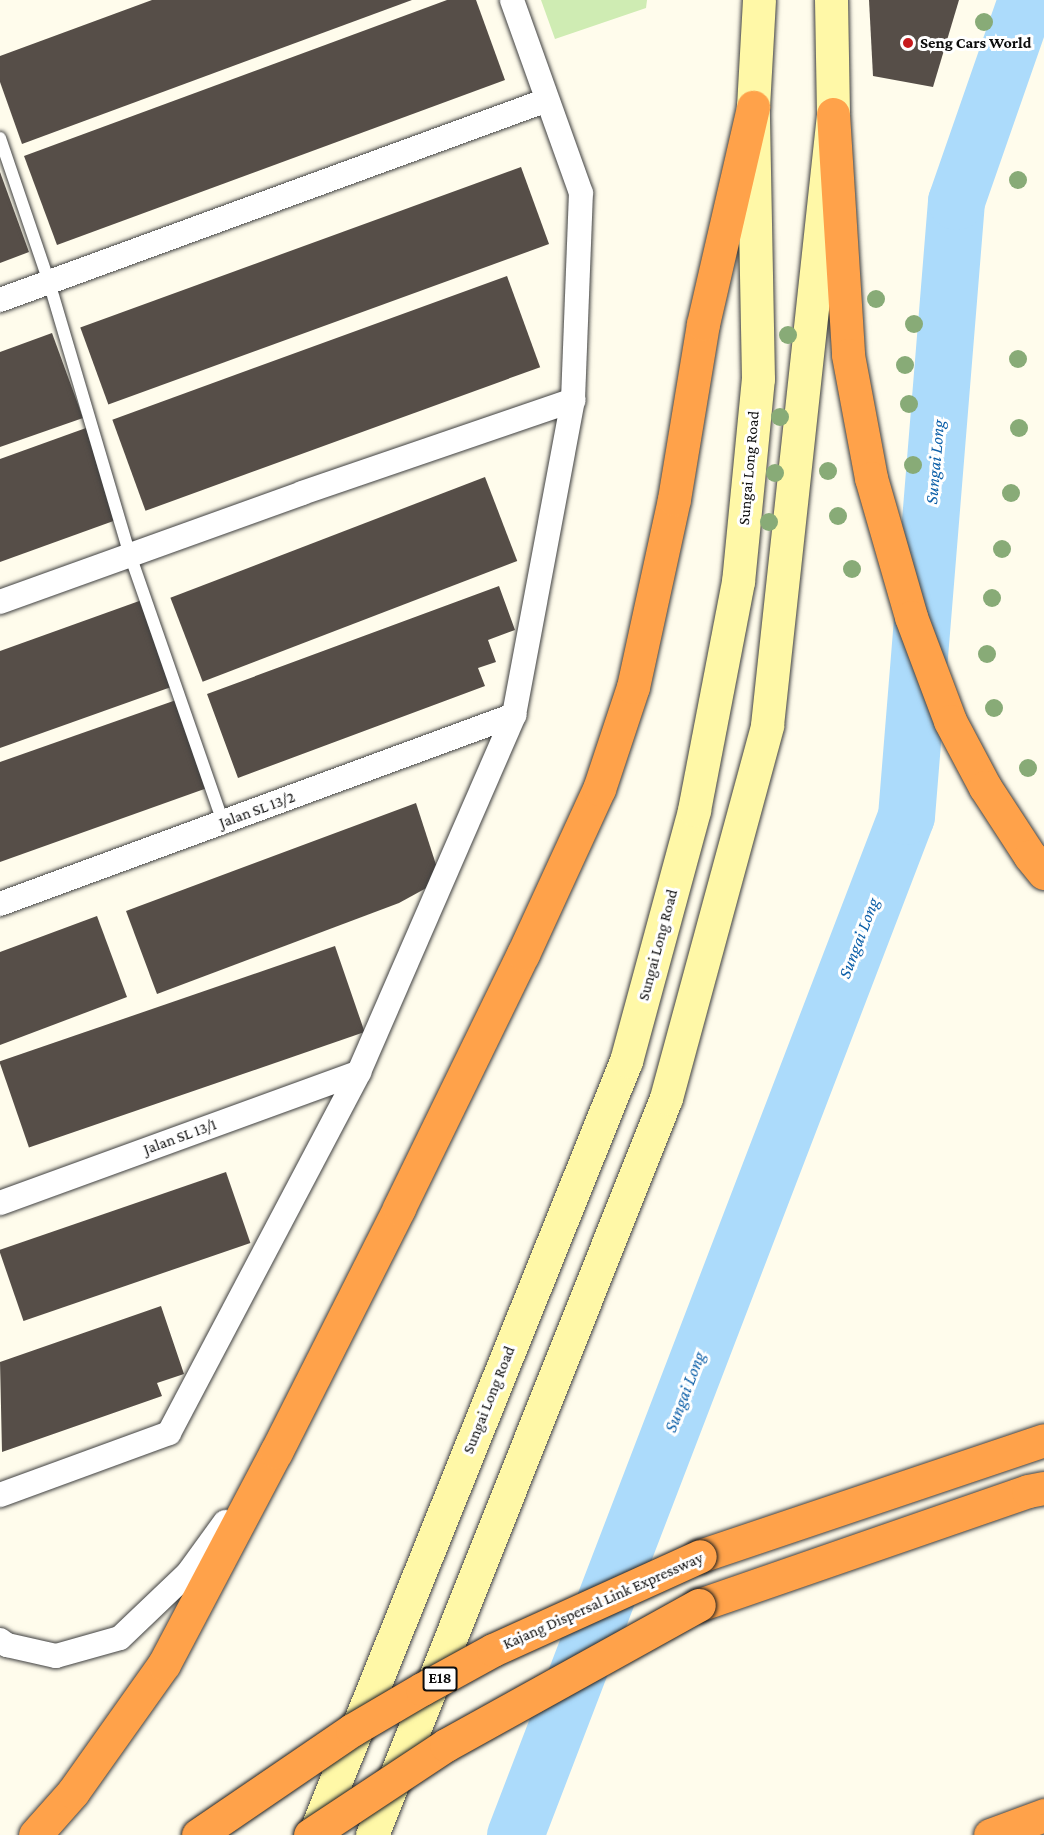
<!DOCTYPE html>
<html>
<head>
<meta charset="utf-8">
<style>
  body { margin:0 }
  #map { position:relative; width:1044px; height:1835px; overflow:hidden; background:#fffcec; font-family:"Crimson Pro",serif }
  div>[style] { position:absolute }
  .green>* { inset:0; background:#cfecb3 }
  .river>* { height:57px; margin:-28.5px; padding:0 28.5px; transform-origin:28.5px; border-radius:28.5px; background:#acdbfb }
  .building>* { inset:0; background:#564e48; transform-origin:0 0 }
  .roads { filter:drop-shadow(0 0 2px #404040) drop-shadow(0 0 2px #404040) }
  .lane>* { height:12px; margin:-6px; padding:0 6px; transform-origin:6px; border-radius:6px; background:#fff }
  .street>* { height:24px; margin:-12px; padding:0 12px; transform-origin:12px; border-radius:12px; background:#fff }
  .secondary>* { height:33px; margin:-16.5px; padding:0 16.5px; transform-origin:16.5px; border-radius:16.5px; background:#fff8a7 }
  .highway>* { height:33px; margin:-16.5px; padding:0 16.5px; transform-origin:16.5px; border-radius:16.5px; background:#ffa24a }
  .bridges { filter:drop-shadow(0 0 2px #1e1e1e) drop-shadow(0 0 2px #1e1e1e) }
  .highway-bridge>* { height:33px; margin:-16.5px; padding:0 16.5px; transform-origin:16.5px; border-radius:16.5px; background:#ffa24a }
  .trees>* { width:18px; height:18px; margin:-9px; border-radius:50%; background:#88ab77 }
  .dots>* { width:16px; height:16px; translate:-50% -50%; box-sizing:border-box; border:3px solid #fff; border-radius:50% }
  span { translate:-50% -50%; white-space:nowrap; text-align:center; line-height:1.15; -webkit-text-stroke:6px #fff; paint-order:stroke }
  .shield-label span { padding:2px 4px; background:#fff; border:2px solid; border-radius:4px; -webkit-text-stroke-width:0 }
  .shield-label { font-size:15px; color:#0d0d0d; font-weight:700 }
  .poi-label { font-size:16px; color:#0d0d0d; font-weight:700 }
  .left { translate:0 -50%; text-align:left }
  .street-label { font-size:16px; color:#0d0d0d }
  .water-label { font-size:18px; color:#0c5fa8; font-style:italic }
</style>
</head>
<body>
<div id="map">
  <div class="green">
    <i style="clip-path:polygon(541px 0,647px 0,646px 8px,555px 39px)"></i>
  </div>
  <div class="river">
    <i style="left:515px;top:1835px;width:1091px;rotate:-69.01deg"></i>
    <i style="left:906px;top:816px;width:617px;rotate:-85.35deg"></i>
    <i style="left:956px;top:201px;width:213px;rotate:-70.8deg"></i>
  </div>
  <div class="building">
    <i style="clip-path:polygon(152px 0,412px 0,22px 144px,0 82px,0 56px)"></i>
    <i style="clip-path:polygon(447px 0,476px 0,505px 80px,57px 245px,24px 156px)"></i>
    <i style="clip-path:polygon(869px 0,959px 0,933px 87px,873px 76px)"></i>
    <i style="left:521px;top:167px;width:82px;height:469px;rotate:70deg"></i>
    <i style="clip-path:polygon(0 172px,29px 252px,0 263px)"></i>
    <i style="left:507px;top:276px;width:97px;height:420px;rotate:70deg"></i>
    <i style="clip-path:polygon(52px 333px,83px 418px,0 447px,0 352px)"></i>
    <i style="clip-path:polygon(86px 428px,119px 519px,0 562px,0 459px)"></i>
    <i style="left:485px;top:477px;width:90px;height:337px;rotate:69deg"></i>
    <i style="clip-path:polygon(499px 586px,515px 630px,488px 640px,496px 662px,478px 668px,485px 686px,238px 778px,207px 694px)"></i>
    <i style="clip-path:polygon(142px 600px,174px 686px,0 748px,0 651px)"></i>
    <i style="clip-path:polygon(179px 699px,210px 787px,0 862px,0 762px)"></i>
    <i style="clip-path:polygon(416px 803px,441px 880px,399px 903px,157px 994px,126px 911px)"></i>
    <i style="clip-path:polygon(97px 916px,127px 997px,0 1045px,0 952px)"></i>
    <i style="left:335px;top:946px;width:91px;height:355px;rotate:71deg"></i>
    <i style="left:226px;top:1172px;width:75px;height:240px;rotate:71deg"></i>
    <i style="clip-path:polygon(161px 1306px,184px 1374px,157px 1383px,162px 1396px,2px 1452px,0 1362px)"></i>
  </div>
  <div class="roads">
    <div class="lane">
      <i style="left:0;top:138px;width:152px;rotate:71.2deg"></i>
      <i style="left:49px;top:282px;width:285px;rotate:73.5deg"></i>
      <i style="left:130px;top:555px;width:283px;rotate:70.8deg"></i>
    </div>
    <div class="street">
      <i style="left:0;top:300px;width:582px;rotate:-20.08deg"></i>
      <i style="left:0;top:602px;width:321px;rotate:-19.8deg"></i>
      <i style="left:302px;top:493px;width:287px;rotate:-18.9deg"></i>
      <i style="left:0;top:904px;width:548px;rotate:-20.19deg"></i>
      <i style="left:0;top:1203px;width:382px;rotate:-20deg"></i>
      <i style="left:0;top:1495px;width:180px;rotate:-20.1deg"></i>
      <i style="left:169px;top:1433px;width:408px;rotate:-62.2deg"></i>
      <i style="left:359px;top:1072px;width:389px;rotate:-66.5deg"></i>
      <i style="left:514px;top:715px;width:320px;rotate:-79.4deg"></i>
      <i style="left:573px;top:400px;width:207px;rotate:-87.8deg"></i>
      <i style="left:581px;top:193px;width:205px;rotate:-109.7deg"></i>
      <i style="left:0;top:1640px;width:9px;rotate:36deg"></i>
      <i style="left:7px;top:1645px;width:50px;rotate:12.7deg"></i>
      <i style="left:56px;top:1656px;width:66px;rotate:-15.7deg"></i>
      <i style="left:120px;top:1638px;width:94px;rotate:-43.7deg"></i>
      <i style="left:188px;top:1573px;width:63px;rotate:-54deg"></i>
    </div>
    <div class="secondary">
      <i style="left:314px;top:1835px;width:835px;rotate:-68.05deg"></i>
      <i style="left:626px;top:1061px;width:260px;rotate:-74.8deg"></i>
      <i style="left:694px;top:810px;width:232px;rotate:-79.1deg"></i>
      <i style="left:738px;top:582px;width:204px;rotate:-84.4deg"></i>
      <i style="left:758px;top:379px;width:272px;rotate:-91.1deg"></i>
      <i style="left:753px;top:107px;width:107px;rotate:-86.8deg"></i>
      <i style="left:372px;top:1835px;width:793px;rotate:-68.25deg"></i>
      <i style="left:666px;top:1098px;width:386px;rotate:-74.8deg"></i>
      <i style="left:767px;top:725px;width:615px;rotate:-83.83deg"></i>
      <i style="left:833px;top:114px;width:114px;rotate:-91deg"></i>
    </div>
    <div class="highway">
      <i style="left:833px;top:114px;width:241px;rotate:86.4deg"></i>
      <i style="left:848px;top:355px;width:125px;rotate:79.4deg"></i>
      <i style="left:871px;top:478px;width:145px;rotate:73.9deg"></i>
      <i style="left:911px;top:617px;width:111px;rotate:69.4deg"></i>
      <i style="left:950px;top:721px;width:75px;rotate:62.1deg"></i>
      <i style="left:985px;top:787px;width:82px;rotate:56.9deg"></i>
      <i style="left:1030px;top:856px;width:22px;rotate:51deg"></i>
      <i style="left:700px;top:1556px;width:363px;rotate:-18.6deg"></i>
      <i style="left:699px;top:1605px;width:348px;rotate:-19.1deg"></i>
      <i style="left:1028px;top:1491px;width:16px;rotate:-11deg"></i>
      <i style="left:35px;top:1835px;width:57px;rotate:-48.5deg"></i>
      <i style="left:73px;top:1792px;width:157px;rotate:-54.6deg"></i>
      <i style="left:164px;top:1664px;width:240px;rotate:-62.2deg"></i>
      <i style="left:276px;top:1452px;width:273px;rotate:-63.2deg"></i>
      <i style="left:399px;top:1208px;width:283px;rotate:-64deg"></i>
      <i style="left:523px;top:954px;width:182px;rotate:-65.3deg"></i>
      <i style="left:599px;top:789px;width:108px;rotate:-71.6deg"></i>
      <i style="left:633px;top:687px;width:192px;rotate:-77.7deg"></i>
      <i style="left:674px;top:499px;width:177px;rotate:-80.6deg"></i>
      <i style="left:703px;top:324px;width:223px;rotate:-77deg"></i>
      <i style="left:990px;top:1835px;width:58px;rotate:-20.3deg"></i>
    </div>
  </div>
  <div class="bridges">
    <div class="highway-bridge">
      <i style="left:198px;top:1835px;width:186px;rotate:-34.3deg"></i>
      <i style="left:352px;top:1730px;width:81px;rotate:-30.4deg"></i>
      <i style="left:422px;top:1689px;width:81px;rotate:-28.8deg"></i>
      <i style="left:493px;top:1650px;width:227px;rotate:-24.4deg"></i>
      <i style="left:310px;top:1835px;width:163px;rotate:-33.5deg"></i>
      <i style="left:446px;top:1745px;width:289px;rotate:-29deg"></i>
    </div>
  </div>
  <div class="trees">
    <i style="left:984px;top:22px"></i>
    <i style="left:1018px;top:180px"></i>
    <i style="left:876px;top:299px"></i>
    <i style="left:914px;top:324px"></i>
    <i style="left:788px;top:335px"></i>
    <i style="left:1018px;top:359px"></i>
    <i style="left:905px;top:365px"></i>
    <i style="left:909px;top:404px"></i>
    <i style="left:780px;top:417px"></i>
    <i style="left:1019px;top:428px"></i>
    <i style="left:913px;top:465px"></i>
    <i style="left:828px;top:471px"></i>
    <i style="left:775px;top:473px"></i>
    <i style="left:1011px;top:493px"></i>
    <i style="left:838px;top:516px"></i>
    <i style="left:769px;top:522px"></i>
    <i style="left:1002px;top:549px"></i>
    <i style="left:852px;top:569px"></i>
    <i style="left:992px;top:598px"></i>
    <i style="left:987px;top:654px"></i>
    <i style="left:994px;top:708px"></i>
    <i style="left:1028px;top:768px"></i>
  </div>
  <div class="dots">
    <i style="left:908px;top:43px;background:#c71a1d"></i>
  </div>
  <div class="shield-label">
    <span style="left:440px;top:1679px">E18</span>
  </div>
  <div class="poi-label">
    <span class="left" style="left:920px;top:43px">Seng Cars World</span>
  </div>
  <div class="street-label">
    <span style="left:749px;top:468px;rotate:-85deg">Sungai Long Road</span>
    <span style="left:257px;top:810px;rotate:-20deg">Jalan SL 13/2</span>
    <span style="left:658px;top:945px;rotate:-75deg">Sungai Long Road</span>
    <span style="left:180px;top:1137px;rotate:-20deg">Jalan SL 13/1</span>
    <span style="left:489px;top:1400px;rotate:-68deg">Sungai Long Road</span>
    <span style="left:603px;top:1601px;rotate:-24deg">Kajang Dispersal Link Expressway</span>
  </div>
  <div class="water-label">
    <span style="left:935px;top:462px;rotate:-85deg">Sungai Long</span>
    <span style="left:859px;top:938px;rotate:-69deg">Sungai Long</span>
    <span style="left:685px;top:1392px;rotate:-69deg">Sungai Long</span>
  </div>
</div>
</body>
</html>
